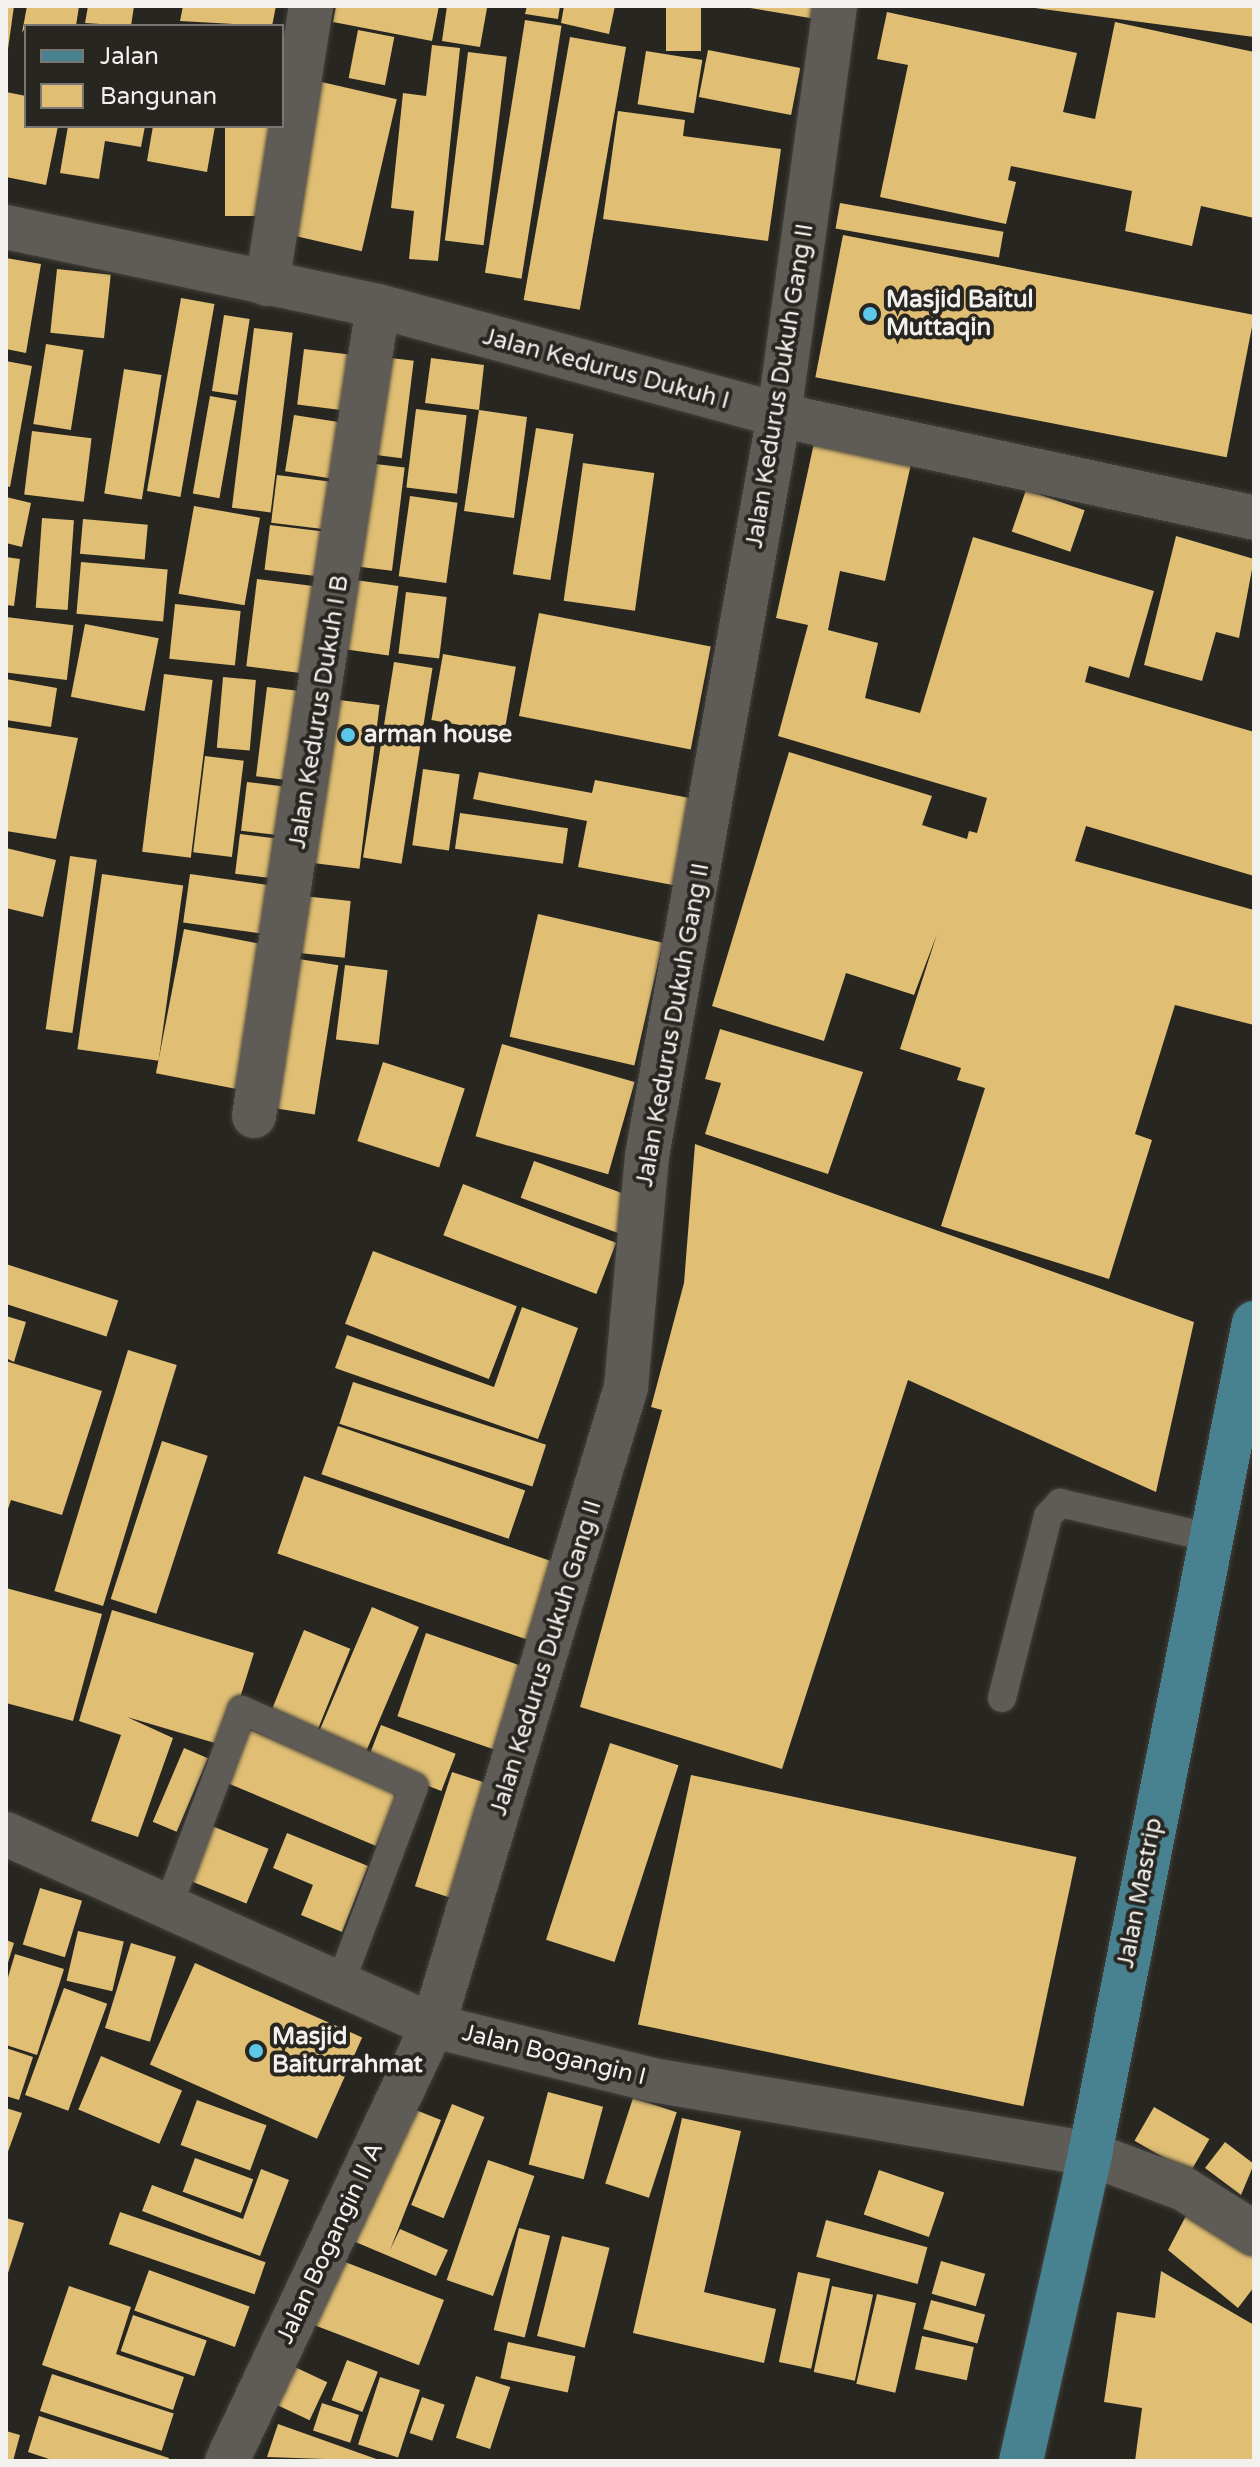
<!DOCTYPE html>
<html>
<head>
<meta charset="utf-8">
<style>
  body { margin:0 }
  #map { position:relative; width:1260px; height:2467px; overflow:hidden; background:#282621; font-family:"Varela Round",sans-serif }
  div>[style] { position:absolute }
  .building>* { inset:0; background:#e0be74; transform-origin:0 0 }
  .roads { filter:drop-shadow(0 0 2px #42413c) drop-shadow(0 0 2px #42413c) }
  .service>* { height:28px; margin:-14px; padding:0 14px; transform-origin:14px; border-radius:14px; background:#5f5c57 }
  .minor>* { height:44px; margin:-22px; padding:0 22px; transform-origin:22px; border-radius:22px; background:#5f5c57 }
  .primary>* { height:44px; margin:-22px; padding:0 22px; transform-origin:22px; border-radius:22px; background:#48818f }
  .dots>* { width:22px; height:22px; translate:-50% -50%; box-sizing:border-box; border:4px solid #282621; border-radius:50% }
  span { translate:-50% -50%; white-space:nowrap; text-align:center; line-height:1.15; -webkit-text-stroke:8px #282621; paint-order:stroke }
  .poi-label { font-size:24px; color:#f2f1ed; font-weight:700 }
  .left { translate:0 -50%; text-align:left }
  .street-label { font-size:24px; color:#f2f1ed }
  .frame { position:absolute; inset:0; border:8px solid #f2f1ed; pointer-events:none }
  .legend { position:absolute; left:24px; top:24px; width:260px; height:104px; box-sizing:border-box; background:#282621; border:2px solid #797773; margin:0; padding:10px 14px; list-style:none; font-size:24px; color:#f2f1ed }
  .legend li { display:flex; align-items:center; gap:16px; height:40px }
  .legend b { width:40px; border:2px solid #797773 }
</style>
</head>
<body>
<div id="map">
  <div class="building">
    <i style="clip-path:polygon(6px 6px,14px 6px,8px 49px,6px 49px)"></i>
    <i style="clip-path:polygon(27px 6px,79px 6px,76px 26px,26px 26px,22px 33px)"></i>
    <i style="clip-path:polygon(88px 6px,134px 6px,131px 26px,85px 23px)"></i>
    <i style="clip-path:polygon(183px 6px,276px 6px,272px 26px,180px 21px)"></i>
    <i style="clip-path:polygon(336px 6px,439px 6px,432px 41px,333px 22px)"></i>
    <i style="clip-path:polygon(447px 6px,487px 8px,480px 47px,442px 41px)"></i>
    <i style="clip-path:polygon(527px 6px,560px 6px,558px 19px,525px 14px)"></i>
    <i style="clip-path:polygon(564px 6px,615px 6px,609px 34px,561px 23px)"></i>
    <i style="left:666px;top:6px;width:35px;height:45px"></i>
    <i style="clip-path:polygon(738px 6px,824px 6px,822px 20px)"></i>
    <i style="clip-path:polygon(1035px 6px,1254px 6px,1254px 37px,1035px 8px)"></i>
    <i style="clip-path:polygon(887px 12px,1077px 53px,1063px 112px,1095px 119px,1115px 22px,1254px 52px,1254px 218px,1201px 206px,1192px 246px,1125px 231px,1132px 191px,1011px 166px,1008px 180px,1016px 182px,1006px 224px,880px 197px,908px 65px,877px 59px)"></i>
    <i style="left:525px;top:20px;width:37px;height:256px;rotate:9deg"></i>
    <i style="left:358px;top:30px;width:37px;height:49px;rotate:11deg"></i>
    <i style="left:570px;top:37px;width:57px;height:267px;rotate:10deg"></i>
    <i style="clip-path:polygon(432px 45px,460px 48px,438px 261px,409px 259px,414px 211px,391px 208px,403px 93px,426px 96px)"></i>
    <i style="left:708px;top:50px;width:94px;height:48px;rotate:11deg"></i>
    <i style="left:646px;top:51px;width:57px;height:54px;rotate:9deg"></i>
    <i style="left:468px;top:52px;width:39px;height:190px;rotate:7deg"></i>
    <i style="left:313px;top:80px;width:86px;height:156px;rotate:13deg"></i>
    <i style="clip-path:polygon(6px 92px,26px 96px,26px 126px,58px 126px,46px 185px,6px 177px)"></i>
    <i style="clip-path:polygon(618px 111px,685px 120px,683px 136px,781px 149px,768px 241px,603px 219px)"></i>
    <i style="clip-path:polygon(68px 126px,145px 126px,141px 147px,105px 141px,99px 179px,60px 173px)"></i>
    <i style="clip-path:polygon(153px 126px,215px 126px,207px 172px,147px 161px)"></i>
    <i style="left:225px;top:126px;width:57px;height:90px"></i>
    <i style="left:840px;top:203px;width:166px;height:26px;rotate:10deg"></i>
    <i style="left:843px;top:235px;width:419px;height:145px;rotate:11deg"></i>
    <i style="clip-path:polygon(6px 258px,41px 264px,26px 353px,6px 349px)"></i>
    <i style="left:57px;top:269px;width:54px;height:64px;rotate:6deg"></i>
    <i style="left:181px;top:298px;width:34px;height:196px;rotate:10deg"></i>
    <i style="left:224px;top:315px;width:26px;height:77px;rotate:9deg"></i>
    <i style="left:254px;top:328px;width:39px;height:181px;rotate:7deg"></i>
    <i style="left:46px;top:344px;width:38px;height:81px;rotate:9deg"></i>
    <i style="left:304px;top:349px;width:62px;height:56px;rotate:7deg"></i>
    <i style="left:374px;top:356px;width:40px;height:98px;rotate:7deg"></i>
    <i style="clip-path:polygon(431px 358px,484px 365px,479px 410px,527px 417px,514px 518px,464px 511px,479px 410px,425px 403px)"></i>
    <i style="clip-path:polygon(6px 361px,32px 366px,10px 487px,6px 486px)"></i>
    <i style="left:124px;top:369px;width:38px;height:126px;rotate:9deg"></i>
    <i style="left:210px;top:396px;width:27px;height:99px;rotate:10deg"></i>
    <i style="left:416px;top:409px;width:51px;height:79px;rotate:7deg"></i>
    <i style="left:294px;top:415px;width:61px;height:57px;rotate:9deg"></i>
    <i style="left:536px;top:428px;width:38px;height:148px;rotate:9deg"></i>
    <i style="left:32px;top:431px;width:60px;height:64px;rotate:7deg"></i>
    <i style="clip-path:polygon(814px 443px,911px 464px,885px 581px,840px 571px,828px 630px,878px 643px,865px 698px,920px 713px,973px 537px,1154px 591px,1129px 678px,1089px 666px,1085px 682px,1254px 732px,1254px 876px,1086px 826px,1075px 861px,1254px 910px,1254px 1025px,1175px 1005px,1135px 1134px,1152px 1140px,1109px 1279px,941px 1226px,985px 1088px,957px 1080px,961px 1068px,900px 1049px,937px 934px,914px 995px,846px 973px,824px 1041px,712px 1006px,789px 752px,932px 796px,922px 825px,967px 839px,969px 831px,977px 833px,987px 798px,778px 736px,808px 625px,776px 618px)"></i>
    <i style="left:359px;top:462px;width:46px;height:104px;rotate:7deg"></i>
    <i style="left:583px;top:463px;width:72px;height:139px;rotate:8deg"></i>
    <i style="left:277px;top:475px;width:75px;height:48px;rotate:7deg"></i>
    <i style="left:1026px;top:490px;width:62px;height:44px;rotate:19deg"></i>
    <i style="left:410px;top:496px;width:48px;height:81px;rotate:8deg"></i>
    <i style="clip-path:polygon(6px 497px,31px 503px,22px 547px,6px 543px)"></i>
    <i style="left:194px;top:506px;width:67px;height:89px;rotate:10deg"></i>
    <i style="left:42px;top:518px;width:32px;height:90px;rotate:4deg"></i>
    <i style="left:83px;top:519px;width:65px;height:35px;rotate:5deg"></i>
    <i style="left:270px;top:525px;width:70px;height:45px;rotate:7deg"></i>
    <i style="clip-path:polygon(1176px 536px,1254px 559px,1239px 638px,1216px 632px,1202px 681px,1144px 665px)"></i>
    <i style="clip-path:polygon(6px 557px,20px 559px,14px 606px,6px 605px)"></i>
    <i style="left:81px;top:562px;width:87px;height:52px;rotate:5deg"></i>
    <i style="left:341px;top:578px;width:58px;height:70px;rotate:8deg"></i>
    <i style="left:257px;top:579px;width:75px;height:88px;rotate:7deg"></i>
    <i style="left:406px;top:592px;width:41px;height:62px;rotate:7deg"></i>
    <i style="left:175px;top:604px;width:66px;height:55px;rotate:6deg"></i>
    <i style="left:539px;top:613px;width:175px;height:105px;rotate:11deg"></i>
    <i style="left:6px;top:617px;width:68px;height:55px;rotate:7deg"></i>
    <i style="left:85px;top:624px;width:75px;height:74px;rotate:11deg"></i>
    <i style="left:443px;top:654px;width:74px;height:67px;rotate:10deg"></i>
    <i style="left:394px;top:662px;width:39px;height:198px;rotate:9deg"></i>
    <i style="left:164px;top:674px;width:49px;height:179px;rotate:7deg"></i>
    <i style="left:223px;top:677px;width:33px;height:71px;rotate:5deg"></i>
    <i style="clip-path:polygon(6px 679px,57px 688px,51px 727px,6px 720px)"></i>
    <i style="left:267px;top:687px;width:49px;height:90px;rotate:7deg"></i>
    <i style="left:323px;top:698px;width:57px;height:165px;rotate:7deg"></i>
    <i style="clip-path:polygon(6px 727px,78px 738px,56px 839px,6px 831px)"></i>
    <i style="left:205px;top:756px;width:39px;height:97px;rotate:7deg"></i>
    <i style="left:423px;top:769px;width:37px;height:77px;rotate:8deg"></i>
    <i style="clip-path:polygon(479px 772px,592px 793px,595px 780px,700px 800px,683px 887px,578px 867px,587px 821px,473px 799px)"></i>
    <i style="left:247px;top:782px;width:57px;height:49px;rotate:7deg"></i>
    <i style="left:460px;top:813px;width:109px;height:36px;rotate:8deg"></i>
    <i style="left:240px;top:834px;width:55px;height:40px;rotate:7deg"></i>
    <i style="clip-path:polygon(6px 848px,56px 860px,43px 917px,6px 908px)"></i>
    <i style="left:70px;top:856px;width:27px;height:175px;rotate:8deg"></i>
    <i style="left:102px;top:874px;width:82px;height:177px;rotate:8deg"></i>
    <i style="left:190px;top:874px;width:89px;height:49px;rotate:8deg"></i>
    <i style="left:293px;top:895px;width:58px;height:57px;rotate:6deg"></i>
    <i style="left:538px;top:914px;width:128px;height:126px;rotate:13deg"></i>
    <i style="left:184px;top:929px;width:86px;height:147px;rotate:11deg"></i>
    <i style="left:286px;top:957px;width:53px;height:151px;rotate:9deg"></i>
    <i style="left:345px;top:965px;width:43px;height:75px;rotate:7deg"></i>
    <i style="clip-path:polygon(720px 1029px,863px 1072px,828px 1174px,705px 1134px,721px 1083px,705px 1079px)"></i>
    <i style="left:502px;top:1044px;width:138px;height:96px;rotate:16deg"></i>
    <i style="left:383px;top:1062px;width:86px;height:83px;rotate:18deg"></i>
    <i style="clip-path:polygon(695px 1144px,1194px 1322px,1156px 1492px,908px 1380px,782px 1769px,580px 1707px,662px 1410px,651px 1407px,684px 1283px)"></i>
    <i style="left:534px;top:1161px;width:108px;height:39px;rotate:20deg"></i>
    <i style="left:463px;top:1184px;width:164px;height:55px;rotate:21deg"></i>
    <i style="left:373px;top:1251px;width:154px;height:78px;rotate:21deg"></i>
    <i style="left:6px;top:1264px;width:118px;height:38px;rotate:18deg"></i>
    <i style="clip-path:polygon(522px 1307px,578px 1328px,538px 1439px,335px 1368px,347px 1335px,494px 1387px)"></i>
    <i style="clip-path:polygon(6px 1316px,26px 1322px,14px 1362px,6px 1358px)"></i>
    <i style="left:128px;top:1350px;width:51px;height:252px;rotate:17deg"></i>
    <i style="clip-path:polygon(6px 1361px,102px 1391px,62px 1515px,11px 1500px,6px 1515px)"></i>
    <i style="left:353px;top:1382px;width:203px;height:44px;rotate:18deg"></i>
    <i style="left:338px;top:1426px;width:198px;height:51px;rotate:19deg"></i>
    <i style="left:162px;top:1441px;width:48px;height:166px;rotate:18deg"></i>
    <i style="left:304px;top:1476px;width:271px;height:82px;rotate:19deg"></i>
    <i style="clip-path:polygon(6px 1588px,102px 1614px,73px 1721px,6px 1703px)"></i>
    <i style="left:372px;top:1607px;width:51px;height:140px;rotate:23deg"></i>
    <i style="clip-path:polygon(112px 1610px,254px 1653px,225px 1746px,127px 1717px,173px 1738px,138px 1837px,91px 1821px,121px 1735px,79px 1721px)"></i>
    <i style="left:304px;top:1630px;width:50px;height:90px;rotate:22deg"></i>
    <i style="left:426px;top:1633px;width:111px;height:88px;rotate:19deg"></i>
    <i style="left:381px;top:1725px;width:80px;height:40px;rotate:21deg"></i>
    <i style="left:244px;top:1727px;width:168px;height:58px;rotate:23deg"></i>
    <i style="left:610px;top:1743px;width:72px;height:207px;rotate:18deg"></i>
    <i style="left:184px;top:1748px;width:26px;height:80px;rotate:23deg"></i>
    <i style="left:452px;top:1772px;width:52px;height:120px;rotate:18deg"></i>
    <i style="left:691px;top:1775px;width:394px;height:255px;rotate:12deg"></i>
    <i style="left:212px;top:1826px;width:61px;height:59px;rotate:22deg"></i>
    <i style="clip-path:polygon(287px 1833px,368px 1866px,342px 1932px,301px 1915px,313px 1885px,273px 1868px)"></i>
    <i style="left:40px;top:1888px;width:44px;height:59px;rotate:17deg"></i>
    <i style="left:78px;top:1931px;width:47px;height:51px;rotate:13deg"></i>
    <i style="clip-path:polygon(6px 1940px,14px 1943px,7px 1966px,6px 1966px)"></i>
    <i style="left:131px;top:1943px;width:47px;height:89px;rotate:17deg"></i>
    <i style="clip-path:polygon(15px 1954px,64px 1969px,37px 2055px,6px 2045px,6px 1984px)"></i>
    <i style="left:195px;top:1963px;width:183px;height:111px;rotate:24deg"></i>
    <i style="left:64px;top:1988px;width:46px;height:114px;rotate:20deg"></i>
    <i style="clip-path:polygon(6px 2048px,33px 2057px,19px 2100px,6px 2096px)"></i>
    <i style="left:101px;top:2056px;width:88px;height:58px;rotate:23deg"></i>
    <i style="left:548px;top:2092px;width:57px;height:75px;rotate:15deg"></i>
    <i style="left:633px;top:2098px;width:46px;height:90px;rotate:18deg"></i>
    <i style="left:197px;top:2100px;width:74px;height:48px;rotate:20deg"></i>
    <i style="clip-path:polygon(398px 2103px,441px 2120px,390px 2250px,400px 2229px,448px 2250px,436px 2276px,346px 2238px)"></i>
    <i style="left:452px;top:2104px;width:35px;height:109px;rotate:22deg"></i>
    <i style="left:1154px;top:2107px;width:64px;height:39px;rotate:30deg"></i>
    <i style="clip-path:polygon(6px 2108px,22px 2113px,6px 2157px)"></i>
    <i style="clip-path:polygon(682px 2118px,741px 2131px,704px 2292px,776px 2309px,764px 2363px,633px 2333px)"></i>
    <i style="clip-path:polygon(1225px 2142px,1254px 2164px,1241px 2195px,1205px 2168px)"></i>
    <i style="left:195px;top:2158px;width:62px;height:36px;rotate:20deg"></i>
    <i style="left:488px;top:2160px;width:49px;height:127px;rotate:19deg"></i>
    <i style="clip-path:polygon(261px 2169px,289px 2180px,260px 2256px,142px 2211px,152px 2185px,243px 2219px)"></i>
    <i style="left:879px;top:2170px;width:69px;height:47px;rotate:19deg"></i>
    <i style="left:120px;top:2212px;width:154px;height:34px;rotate:19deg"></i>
    <i style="clip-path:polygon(1188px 2212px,1254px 2247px,1254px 2287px,1238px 2308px,1168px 2250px)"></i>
    <i style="clip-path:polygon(6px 2218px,24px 2223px,7px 2276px,6px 2276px)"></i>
    <i style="left:826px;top:2220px;width:105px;height:38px;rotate:15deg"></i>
    <i style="left:519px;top:2228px;width:32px;height:105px;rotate:14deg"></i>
    <i style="left:562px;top:2236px;width:49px;height:103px;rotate:14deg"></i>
    <i style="left:332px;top:2257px;width:120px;height:70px;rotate:21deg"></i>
    <i style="left:941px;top:2261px;width:46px;height:34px;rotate:16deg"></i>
    <i style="left:149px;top:2270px;width:107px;height:43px;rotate:20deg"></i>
    <i style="clip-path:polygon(1161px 2271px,1254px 2325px,1254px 2461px,1135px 2461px,1142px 2408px,1104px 2402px,1117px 2312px,1155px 2318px)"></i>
    <i style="left:798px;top:2272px;width:33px;height:92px;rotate:12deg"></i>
    <i style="clip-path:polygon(69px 2286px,131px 2307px,116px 2354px,184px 2377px,173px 2410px,42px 2365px)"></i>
    <i style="left:832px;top:2286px;width:42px;height:88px;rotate:12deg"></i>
    <i style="left:877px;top:2294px;width:40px;height:92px;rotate:13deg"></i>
    <i style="left:931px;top:2300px;width:56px;height:30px;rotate:15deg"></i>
    <i style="left:133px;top:2315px;width:78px;height:38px;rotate:19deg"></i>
    <i style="left:922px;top:2336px;width:53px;height:34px;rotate:12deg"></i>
    <i style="left:508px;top:2342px;width:69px;height:37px;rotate:12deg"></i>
    <i style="left:347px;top:2360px;width:33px;height:43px;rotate:21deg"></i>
    <i style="left:282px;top:2361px;width:50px;height:42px;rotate:25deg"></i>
    <i style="left:52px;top:2374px;width:128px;height:39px;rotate:18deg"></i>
    <i style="left:476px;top:2376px;width:36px;height:65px;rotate:18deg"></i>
    <i style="left:380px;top:2377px;width:42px;height:71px;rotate:18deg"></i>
    <i style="left:422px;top:2397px;width:24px;height:38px;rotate:19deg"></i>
    <i style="left:322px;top:2403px;width:39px;height:29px;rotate:18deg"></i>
    <i style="clip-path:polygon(39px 2416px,169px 2458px,168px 2461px,55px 2461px,28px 2452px)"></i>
    <i style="clip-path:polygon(278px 2424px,382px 2461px,267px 2457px)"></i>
    <i style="clip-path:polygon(6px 2431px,20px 2435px,13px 2461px,6px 2461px)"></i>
  </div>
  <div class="roads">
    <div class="service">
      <i style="left:1002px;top:1698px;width:188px;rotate:-75.8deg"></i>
      <i style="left:1048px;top:1516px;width:18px;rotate:-47deg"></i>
      <i style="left:1060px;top:1503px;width:153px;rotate:12.9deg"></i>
      <i style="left:168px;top:1907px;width:210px;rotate:-69.4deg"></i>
      <i style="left:242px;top:1710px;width:188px;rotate:24.1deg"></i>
      <i style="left:414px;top:1787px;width:210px;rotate:110.6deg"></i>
    </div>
    <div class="minor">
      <i style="left:6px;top:227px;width:380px;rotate:12deg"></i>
      <i style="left:378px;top:306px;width:416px;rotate:15.2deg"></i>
      <i style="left:779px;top:415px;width:486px;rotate:12.2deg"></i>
      <i style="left:267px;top:284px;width:281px;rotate:-81deg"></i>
      <i style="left:254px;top:1116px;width:819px;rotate:-81.3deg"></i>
      <i style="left:6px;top:1834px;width:468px;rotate:24.2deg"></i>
      <i style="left:433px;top:2026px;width:227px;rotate:13.8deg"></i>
      <i style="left:653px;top:2080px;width:443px;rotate:9.6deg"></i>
      <i style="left:1090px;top:2154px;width:100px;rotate:20.4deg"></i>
      <i style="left:1184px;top:2189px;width:83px;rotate:32.2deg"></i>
      <i style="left:227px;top:2461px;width:481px;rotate:-64.7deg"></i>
      <i style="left:433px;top:2026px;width:668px;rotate:-73.19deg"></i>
      <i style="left:626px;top:1387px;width:232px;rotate:-84.8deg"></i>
      <i style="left:647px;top:1156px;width:753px;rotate:-79.9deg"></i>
      <i style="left:779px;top:415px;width:413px;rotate:-82.2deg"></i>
    </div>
    <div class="primary">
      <i style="left:1021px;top:2461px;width:315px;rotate:-77.3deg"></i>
      <i style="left:1090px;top:2154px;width:847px;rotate:-78.84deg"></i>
    </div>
  </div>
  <div class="dots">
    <i style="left:870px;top:314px;background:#5cc7e7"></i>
    <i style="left:348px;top:735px;background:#5cc7e7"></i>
    <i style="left:256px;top:2051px;background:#5cc7e7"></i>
  </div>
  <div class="poi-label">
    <span class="left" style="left:886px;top:314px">Masjid Baitul<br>Muttaqin</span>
    <span class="left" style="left:364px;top:735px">arman house</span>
    <span class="left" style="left:272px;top:2051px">Masjid<br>Baiturrahmat</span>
  </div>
  <div class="street-label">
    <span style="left:606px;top:369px;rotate:15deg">Jalan Kedurus Dukuh I</span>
    <span style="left:780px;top:386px;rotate:-81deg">Jalan Kedurus Dukuh Gang II</span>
    <span style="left:319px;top:712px;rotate:-81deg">Jalan Kedurus Dukuh I B</span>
    <span style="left:673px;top:1025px;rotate:-80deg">Jalan Kedurus Dukuh Gang II</span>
    <span style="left:546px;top:1658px;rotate:-73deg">Jalan Kedurus Dukuh Gang II</span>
    <span style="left:1140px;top:1893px;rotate:-79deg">Jalan Mastrip</span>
    <span style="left:554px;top:2055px;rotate:14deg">Jalan Bogangin I</span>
    <span style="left:330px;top:2243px;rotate:-65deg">Jalan Bogangin II A</span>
  </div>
  <div class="frame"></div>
  <ul class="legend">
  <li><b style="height:10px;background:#48818f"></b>Jalan</li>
  <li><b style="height:22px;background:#e0be74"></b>Bangunan</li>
  </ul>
</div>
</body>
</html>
